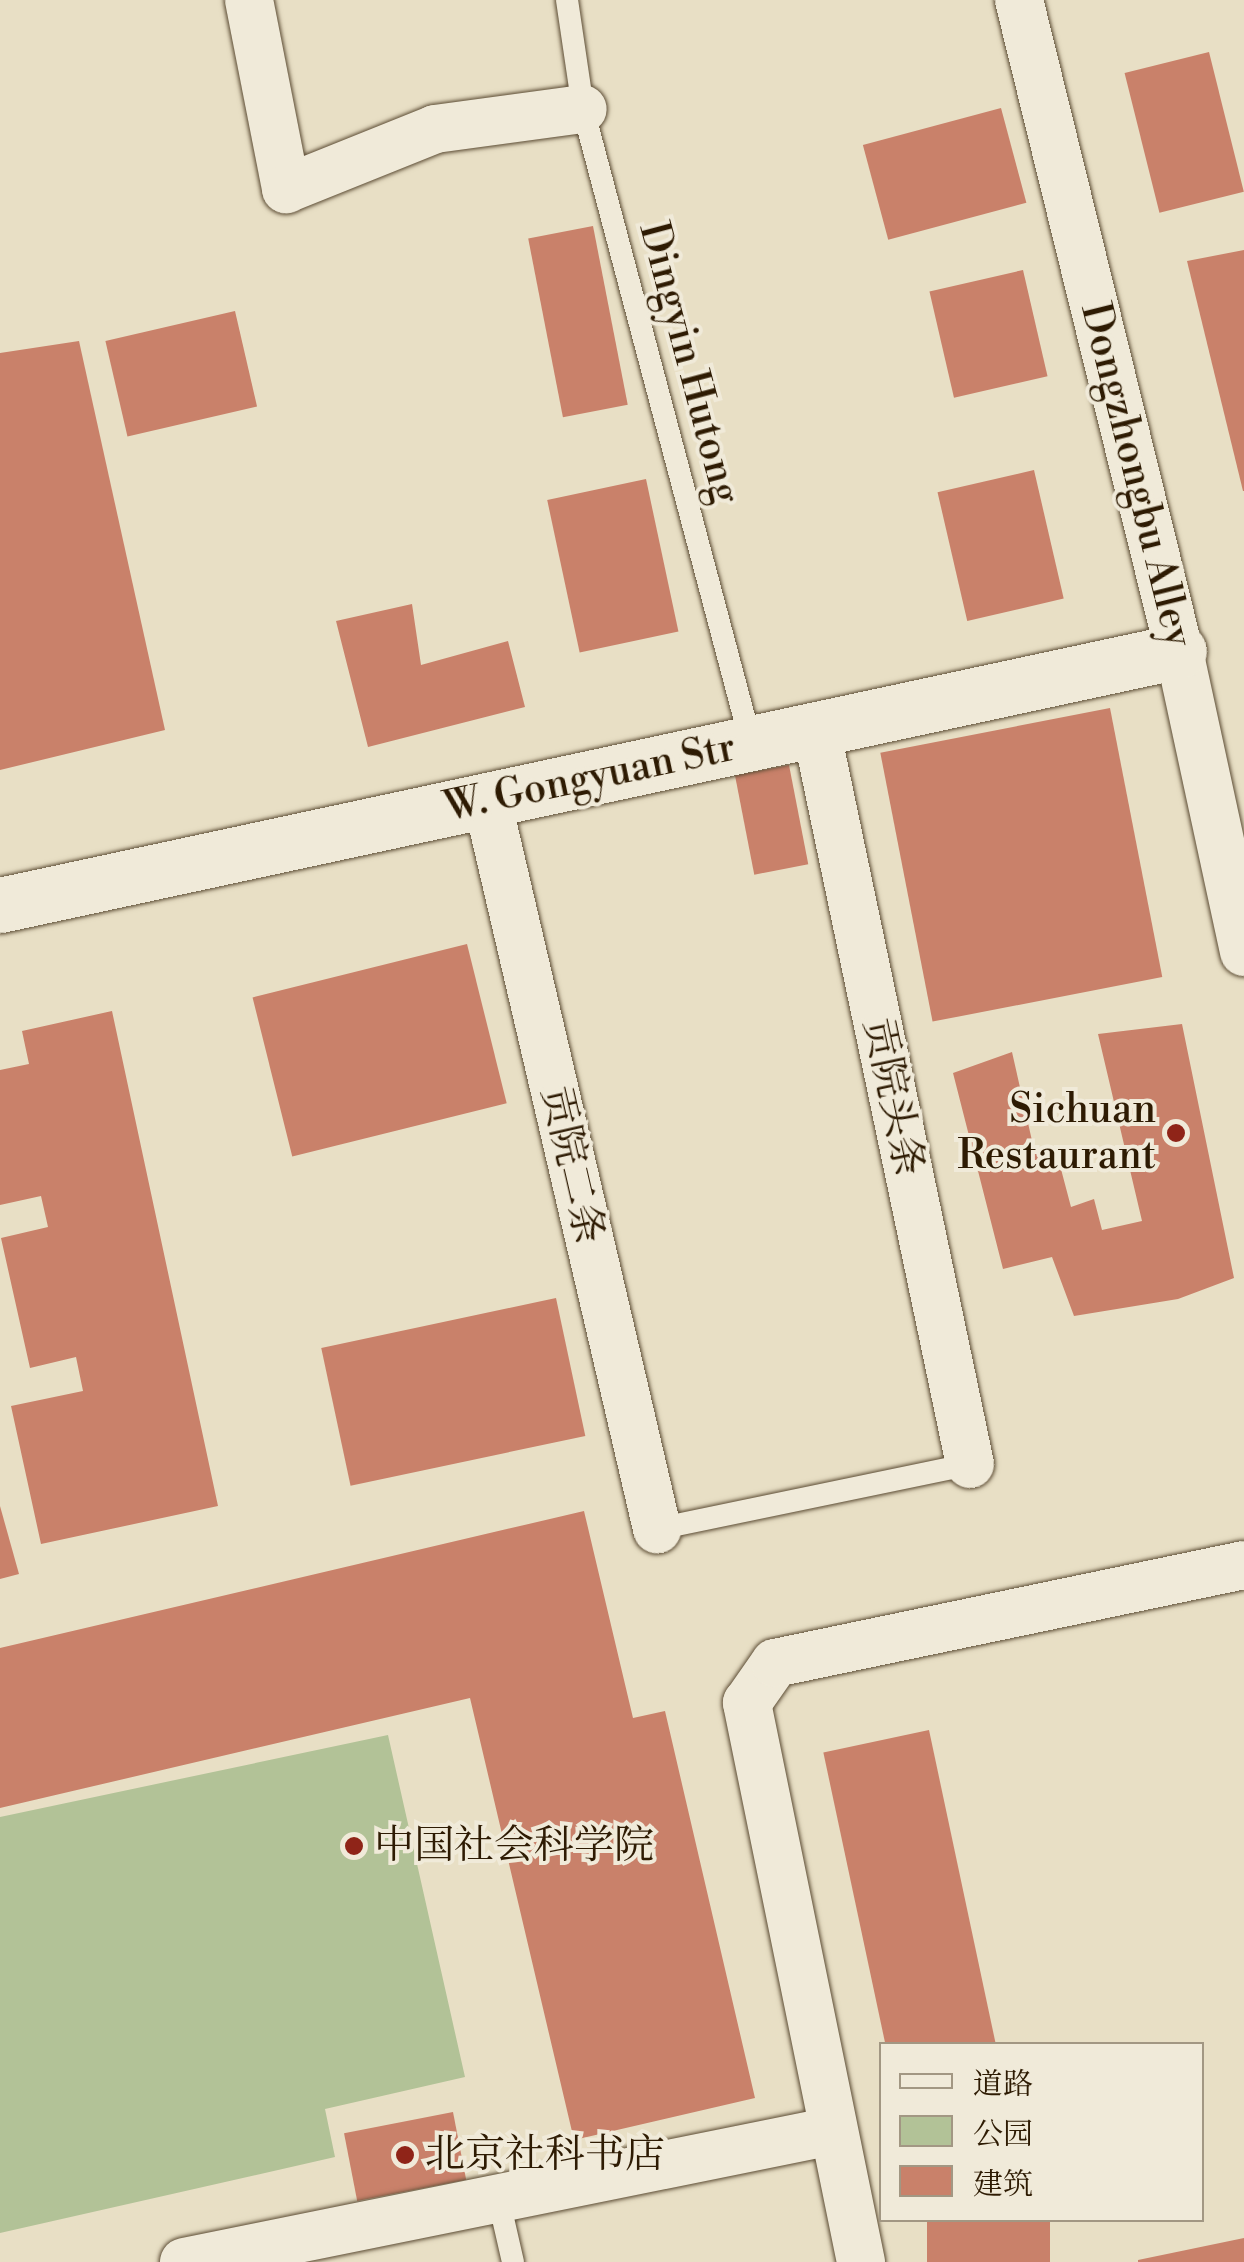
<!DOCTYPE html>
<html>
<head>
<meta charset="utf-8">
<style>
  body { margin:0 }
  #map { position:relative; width:1244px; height:2262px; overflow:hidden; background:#e8dfc5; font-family:"Libre Bodoni","Noto Serif SC",serif }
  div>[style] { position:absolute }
  .green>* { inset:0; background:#b2c297 }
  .building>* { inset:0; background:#c9816a; transform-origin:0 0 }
  .roads { filter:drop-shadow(0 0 2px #5c4c34) drop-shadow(0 0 2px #5c4c34) }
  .lane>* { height:22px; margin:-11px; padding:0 11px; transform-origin:11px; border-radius:11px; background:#f0ead9 }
  .street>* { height:48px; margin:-24px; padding:0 24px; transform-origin:24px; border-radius:24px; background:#f0ead9 }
  .secondary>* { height:55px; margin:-27.5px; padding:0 27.5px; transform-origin:27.5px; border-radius:27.5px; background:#f0ead9 }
  .dots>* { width:28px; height:28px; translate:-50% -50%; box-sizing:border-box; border:5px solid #f0ead9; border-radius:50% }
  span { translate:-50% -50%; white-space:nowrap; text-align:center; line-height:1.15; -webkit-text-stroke:8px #f0ead9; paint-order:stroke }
  .street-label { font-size:40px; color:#2e1b03 }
  .poi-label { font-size:40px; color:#2e1b03 }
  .right { translate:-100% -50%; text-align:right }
  .left { translate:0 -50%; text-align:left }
  .legend { position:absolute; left:879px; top:2042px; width:325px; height:180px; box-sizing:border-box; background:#f0ead9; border:2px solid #a29783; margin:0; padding:12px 18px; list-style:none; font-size:30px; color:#2e1b03 }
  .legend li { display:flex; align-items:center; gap:20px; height:50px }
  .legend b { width:50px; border:2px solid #a29783 }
</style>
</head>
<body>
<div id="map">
  <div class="green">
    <i style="clip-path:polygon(388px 1735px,465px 2077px,325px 2109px,335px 2157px,0 2233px,0 1817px)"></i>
  </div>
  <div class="building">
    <i style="left:1209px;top:52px;width:144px;height:87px;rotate:76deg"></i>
    <i style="left:1001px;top:108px;width:98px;height:143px;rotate:75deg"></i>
    <i style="left:593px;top:226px;width:182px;height:66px;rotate:79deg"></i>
    <i style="clip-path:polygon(1244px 250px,1244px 491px,1243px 491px,1187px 261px)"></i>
    <i style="left:1023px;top:270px;width:109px;height:96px;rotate:77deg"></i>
    <i style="left:235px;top:311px;width:98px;height:133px;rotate:77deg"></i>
    <i style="clip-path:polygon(79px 341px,165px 730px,0 770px,0 353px)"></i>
    <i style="left:1034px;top:470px;width:132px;height:99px;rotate:77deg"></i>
    <i style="left:646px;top:479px;width:156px;height:101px;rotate:78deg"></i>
    <i style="clip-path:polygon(412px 604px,421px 665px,508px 641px,525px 707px,368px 747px,336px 621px)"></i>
    <i style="left:1110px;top:708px;width:274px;height:234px;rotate:79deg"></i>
    <i style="left:789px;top:765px;width:101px;height:55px;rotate:79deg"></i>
    <i style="left:467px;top:944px;width:164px;height:221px;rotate:76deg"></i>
    <i style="clip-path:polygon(112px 1011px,218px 1506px,41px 1544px,11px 1406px,83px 1391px,76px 1357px,30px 1368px,1px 1238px,48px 1227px,41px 1196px,0 1205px,0 1070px,29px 1064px,22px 1031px)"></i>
    <i style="clip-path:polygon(1182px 1024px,1234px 1278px,1178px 1299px,1074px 1316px,1052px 1257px,1003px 1269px,953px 1073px,1012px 1052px,1035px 1154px,1057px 1154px,1071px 1207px,1094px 1199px,1102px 1230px,1142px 1221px,1098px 1034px)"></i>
    <i style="left:556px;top:1298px;width:141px;height:240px;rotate:78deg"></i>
    <i style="clip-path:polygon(0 1506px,19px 1574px,0 1579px)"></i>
    <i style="clip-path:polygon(584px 1511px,633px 1718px,665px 1711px,755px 2098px,574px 2140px,470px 1698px,0 1808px,0 1648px)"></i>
    <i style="left:929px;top:1730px;width:321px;height:108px;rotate:78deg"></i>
    <i style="left:453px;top:2112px;width:69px;height:111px;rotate:79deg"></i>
    <i style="left:927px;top:2220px;width:123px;height:43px"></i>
    <i style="clip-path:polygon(1244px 2238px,1244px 2262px,1138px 2262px,1138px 2260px)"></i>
  </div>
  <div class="roads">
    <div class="lane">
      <i style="left:567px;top:0;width:110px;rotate:81.6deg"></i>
      <i style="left:583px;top:109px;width:656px;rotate:75.16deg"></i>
      <i style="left:657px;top:1529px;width:320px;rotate:-11.7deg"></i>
      <i style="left:499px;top:2201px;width:63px;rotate:77.1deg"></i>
    </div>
    <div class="street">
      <i style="left:249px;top:0;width:193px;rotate:78.9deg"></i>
      <i style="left:286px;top:189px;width:161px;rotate:-21.9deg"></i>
      <i style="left:435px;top:129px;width:149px;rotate:-7.7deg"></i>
      <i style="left:1019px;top:0;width:670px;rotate:76.19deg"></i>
      <i style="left:1179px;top:651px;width:308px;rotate:77.8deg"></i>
      <i style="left:816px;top:729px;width:751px;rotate:78.17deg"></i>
      <i style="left:487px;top:800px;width:749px;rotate:76.87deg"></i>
      <i style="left:184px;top:2262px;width:661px;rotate:-11.43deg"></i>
      <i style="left:861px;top:2262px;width:571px;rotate:-101.53deg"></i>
      <i style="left:747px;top:1703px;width:49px;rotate:-55deg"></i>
      <i style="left:775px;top:1663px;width:479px;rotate:-11.8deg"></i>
    </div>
    <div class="secondary">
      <i style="left:0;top:905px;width:1206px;rotate:-12.16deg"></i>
    </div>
  </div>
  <div class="dots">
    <i style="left:1176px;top:1133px;background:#8f2418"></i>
    <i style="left:354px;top:1846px;background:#8f2418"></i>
    <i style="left:405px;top:2155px;background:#8f2418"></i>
  </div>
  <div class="street-label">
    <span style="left:689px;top:363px;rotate:75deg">Dingyin Hutong</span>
    <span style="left:1136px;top:475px;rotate:76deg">Dongzhongbu Alley</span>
    <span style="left:590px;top:778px;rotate:-12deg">W. Gongyuan Str</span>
    <span style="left:893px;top:1097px;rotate:78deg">贡院头条</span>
    <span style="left:572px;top:1165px;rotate:77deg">贡院二条</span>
  </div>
  <div class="poi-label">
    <span class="right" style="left:1156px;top:1133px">Sichuan<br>Restaurant</span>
    <span class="left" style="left:374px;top:1846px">中国社会科学院</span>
    <span class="left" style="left:425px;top:2155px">北京社科书店</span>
  </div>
  <ul class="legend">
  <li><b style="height:12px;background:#f0ead9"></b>道路</li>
  <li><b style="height:28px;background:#b2c297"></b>公园</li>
  <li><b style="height:28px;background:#c9816a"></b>建筑</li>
  </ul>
</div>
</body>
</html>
